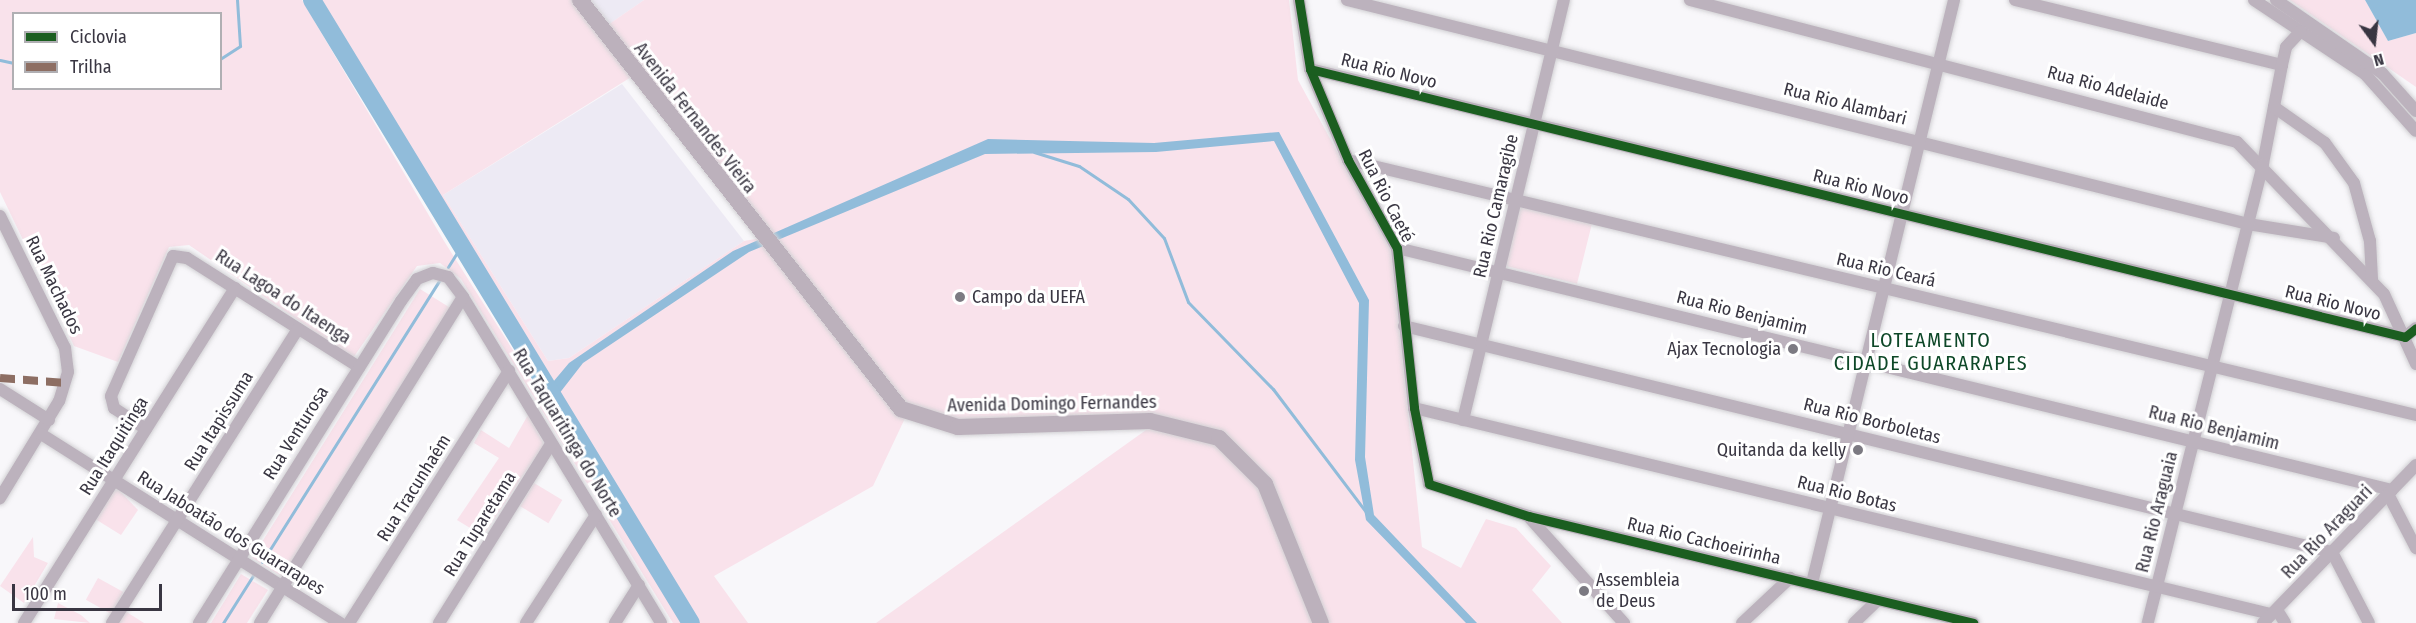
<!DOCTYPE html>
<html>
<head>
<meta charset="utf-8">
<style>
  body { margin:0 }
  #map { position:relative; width:2416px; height:623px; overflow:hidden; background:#f8f7fa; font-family:"Fira Sans Condensed",sans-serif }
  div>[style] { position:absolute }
  .built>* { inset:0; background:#edeaf4 }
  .green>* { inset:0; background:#f9e2eb; transform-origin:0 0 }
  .water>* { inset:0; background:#91bcda }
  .stream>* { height:3px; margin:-1.5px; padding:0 1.5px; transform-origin:1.5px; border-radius:1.5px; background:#91bcda }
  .river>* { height:18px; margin:-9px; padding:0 9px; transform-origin:9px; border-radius:9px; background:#91bcda }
  .roads { filter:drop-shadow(0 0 2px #d2d1d4) drop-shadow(0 0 2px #d2d1d4) }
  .minor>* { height:12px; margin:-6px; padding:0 6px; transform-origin:6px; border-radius:6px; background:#bcb2bd }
  .secondary>* { height:16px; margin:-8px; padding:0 8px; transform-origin:8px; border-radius:8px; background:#bcb1bc }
  .quiet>* { height:8px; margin-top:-4px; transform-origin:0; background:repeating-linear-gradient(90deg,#8d6e63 0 15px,transparent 0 23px) }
  .cycleway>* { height:9px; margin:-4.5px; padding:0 4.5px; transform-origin:4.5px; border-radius:4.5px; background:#1b5e20 }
  .dots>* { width:16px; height:16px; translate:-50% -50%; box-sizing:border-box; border:3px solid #fff; border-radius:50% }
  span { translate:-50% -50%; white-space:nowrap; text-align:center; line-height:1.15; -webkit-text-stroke:6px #fff; paint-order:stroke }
  .street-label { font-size:18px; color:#393642 }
  .poi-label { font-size:18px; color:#393642 }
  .left { translate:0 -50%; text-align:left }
  .right { translate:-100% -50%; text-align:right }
  .neighbourhood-label { font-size:20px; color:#0e4828; letter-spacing:1.5px }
  .legend { position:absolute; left:12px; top:12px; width:210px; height:78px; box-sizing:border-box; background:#fff; border:2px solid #b0afb3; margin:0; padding:8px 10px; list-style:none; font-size:18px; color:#393642 }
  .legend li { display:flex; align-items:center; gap:12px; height:30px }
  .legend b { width:30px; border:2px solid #b0afb3 }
  .north { position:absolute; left:2344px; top:12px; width:60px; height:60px; -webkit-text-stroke:4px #fff; paint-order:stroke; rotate:165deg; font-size:16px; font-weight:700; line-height:24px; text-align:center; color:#393642 }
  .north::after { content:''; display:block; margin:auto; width:21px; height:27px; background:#393642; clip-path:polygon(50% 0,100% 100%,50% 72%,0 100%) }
  .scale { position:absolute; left:12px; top:584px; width:150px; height:27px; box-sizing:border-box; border:3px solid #393642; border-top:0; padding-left:8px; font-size:18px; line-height:21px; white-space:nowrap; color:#393642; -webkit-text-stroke:4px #fff; paint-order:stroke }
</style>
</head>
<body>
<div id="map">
  <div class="built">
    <i style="clip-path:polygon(590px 0,644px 0,608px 25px)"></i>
    <i style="clip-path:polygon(622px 84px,744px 241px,569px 358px,548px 361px,443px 195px)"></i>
  </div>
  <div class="green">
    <i style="clip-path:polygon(evenodd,0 0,302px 0,444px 241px,685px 623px,673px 623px,461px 279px,440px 263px,417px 266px,353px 358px,189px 245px,169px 247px,118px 362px,74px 346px,0 192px,0 0,14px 14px,220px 14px,220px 88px,14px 88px,14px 14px)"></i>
    <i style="clip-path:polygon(evenodd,312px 0,580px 0,602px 29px,644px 0,1289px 0,1298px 80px,1391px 250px,1422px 547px,1461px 568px,1486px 519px,1516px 528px,1551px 566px,1532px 590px,1562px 623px,876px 623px,1146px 430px,1178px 425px,958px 427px,907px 414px,873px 486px,714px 576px,748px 623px,691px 623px,312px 0,636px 74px,761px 238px,744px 241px,569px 358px,548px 361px,443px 195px,636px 74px)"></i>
    <i style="clip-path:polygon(2290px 0,2365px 0,2388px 41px,2416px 33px,2416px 87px)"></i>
    <i style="left:1518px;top:202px;width:77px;height:65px;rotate:14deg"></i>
    <i style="left:420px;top:289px;width:36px;height:317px;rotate:32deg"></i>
    <i style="clip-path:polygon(528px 415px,544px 444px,483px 536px,457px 520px,499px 458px,474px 443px,481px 430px,509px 448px)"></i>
    <i style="left:534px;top:483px;width:33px;height:27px;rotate:31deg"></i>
    <i style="clip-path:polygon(115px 486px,138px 510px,121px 535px,92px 517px)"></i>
    <i style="clip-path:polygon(33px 537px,34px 557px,48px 563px,24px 603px,0 586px)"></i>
    <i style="clip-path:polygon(241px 574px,268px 590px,247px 623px,211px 623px)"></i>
    <i style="left:98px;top:578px;width:29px;height:25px;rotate:29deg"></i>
    <i style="clip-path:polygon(58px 603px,81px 615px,90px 623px,54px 619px)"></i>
    <i style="clip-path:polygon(125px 611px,144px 623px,117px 623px)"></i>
  </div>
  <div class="water">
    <i style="clip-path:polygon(2365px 0,2416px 0,2416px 33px,2388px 41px)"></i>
    <i style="clip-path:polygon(1279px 132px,1369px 300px,1365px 457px,1374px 515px,1477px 623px,1466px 623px,1366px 520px,1355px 460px,1359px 303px,1274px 141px,1156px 152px,985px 154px,749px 252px,583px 363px,555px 399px,548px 388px,569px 363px,733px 251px,988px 139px,1154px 143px)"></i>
  </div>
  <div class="stream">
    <i style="left:220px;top:59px;width:24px;rotate:-33deg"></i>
    <i style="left:240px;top:46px;width:46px;rotate:-93.7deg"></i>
    <i style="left:0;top:60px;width:14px;rotate:12deg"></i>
    <i style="left:1034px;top:152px;width:47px;rotate:17.3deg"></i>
    <i style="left:1079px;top:166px;width:59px;rotate:34deg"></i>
    <i style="left:1128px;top:199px;width:53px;rotate:47.3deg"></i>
    <i style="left:1164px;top:238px;width:68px;rotate:69.4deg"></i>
    <i style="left:1188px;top:302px;width:122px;rotate:45.7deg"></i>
    <i style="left:1273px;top:389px;width:154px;rotate:52.9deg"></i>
    <i style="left:448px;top:267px;width:25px;rotate:-58deg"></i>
    <i style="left:262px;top:562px;width:334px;rotate:-57.8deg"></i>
    <i style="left:223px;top:623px;width:58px;rotate:-57.7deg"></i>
  </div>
  <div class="river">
    <i style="left:312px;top:0;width:729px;rotate:58.69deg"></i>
  </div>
  <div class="roads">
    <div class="minor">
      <i style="left:1299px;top:0;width:70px;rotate:80.9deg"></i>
      <i style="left:1310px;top:69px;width:99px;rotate:67.3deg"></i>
      <i style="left:1348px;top:160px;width:101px;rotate:60.9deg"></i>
      <i style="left:1397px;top:248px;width:161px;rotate:83.9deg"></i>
      <i style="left:1414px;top:408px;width:77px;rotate:78.8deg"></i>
      <i style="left:1429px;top:484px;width:104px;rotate:17.9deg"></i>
      <i style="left:1528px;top:516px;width:458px;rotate:13.5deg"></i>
      <i style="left:1347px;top:0;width:928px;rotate:13.96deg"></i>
      <i style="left:2248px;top:224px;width:87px;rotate:9.2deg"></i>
      <i style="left:1690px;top:0;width:565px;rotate:14.55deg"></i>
      <i style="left:2237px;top:142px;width:211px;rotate:46deg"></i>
      <i style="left:2384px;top:294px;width:77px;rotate:65.4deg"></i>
      <i style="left:2015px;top:0;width:275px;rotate:13.7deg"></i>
      <i style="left:2282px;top:65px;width:101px;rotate:100.9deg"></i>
      <i style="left:2263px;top:164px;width:473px;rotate:104.1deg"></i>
      <i style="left:2254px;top:0;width:133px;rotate:33.7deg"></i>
      <i style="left:2365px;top:74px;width:76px;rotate:48.2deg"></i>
      <i style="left:2276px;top:0;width:129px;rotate:34.6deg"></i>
      <i style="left:2382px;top:73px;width:51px;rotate:48.2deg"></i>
      <i style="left:2282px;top:65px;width:18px;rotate:-77deg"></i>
      <i style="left:2286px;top:47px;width:22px;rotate:-47deg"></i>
      <i style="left:1310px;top:69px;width:1127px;rotate:13.75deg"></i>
      <i style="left:2405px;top:337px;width:14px;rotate:-39deg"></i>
      <i style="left:2274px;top:107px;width:62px;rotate:35.2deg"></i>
      <i style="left:2325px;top:143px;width:49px;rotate:54.1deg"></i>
      <i style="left:2354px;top:183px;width:60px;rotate:74.6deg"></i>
      <i style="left:2370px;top:241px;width:39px;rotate:87deg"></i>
      <i style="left:1348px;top:160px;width:1098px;rotate:13.43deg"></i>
      <i style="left:0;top:216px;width:147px;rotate:63.8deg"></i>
      <i style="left:65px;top:348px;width:24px;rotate:83deg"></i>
      <i style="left:68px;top:372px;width:30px;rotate:107deg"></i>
      <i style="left:59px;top:401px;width:114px;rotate:121.3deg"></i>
      <i style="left:1397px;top:248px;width:1024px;rotate:13.67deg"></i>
      <i style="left:1404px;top:326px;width:955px;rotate:13.69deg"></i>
      <i style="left:2332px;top:552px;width:80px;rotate:62.5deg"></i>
      <i style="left:0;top:389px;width:58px;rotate:32.3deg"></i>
      <i style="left:1414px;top:408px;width:881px;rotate:13.52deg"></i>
      <i style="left:1463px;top:420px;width:432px;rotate:-76.5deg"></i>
      <i style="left:146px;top:429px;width:38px;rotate:-147deg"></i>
      <i style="left:114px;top:408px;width:12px;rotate:-104deg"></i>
      <i style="left:111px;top:396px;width:153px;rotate:-66.1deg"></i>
      <i style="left:173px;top:256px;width:14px;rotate:8deg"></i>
      <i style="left:187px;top:258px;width:204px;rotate:32.4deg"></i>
      <i style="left:41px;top:434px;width:354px;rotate:32.3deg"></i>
      <i style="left:2388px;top:494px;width:61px;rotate:62.6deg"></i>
      <i style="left:1528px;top:516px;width:144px;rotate:48.1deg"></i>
      <i style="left:1812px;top:583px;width:600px;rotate:-76.31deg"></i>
      <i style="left:2277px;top:610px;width:15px;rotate:58deg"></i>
      <i style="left:24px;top:623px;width:396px;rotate:-57.8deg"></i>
      <i style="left:112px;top:623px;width:348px;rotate:-57.7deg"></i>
      <i style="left:199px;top:623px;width:380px;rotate:-57.9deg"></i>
      <i style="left:401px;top:301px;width:27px;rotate:-54deg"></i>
      <i style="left:417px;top:279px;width:17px;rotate:-21deg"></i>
      <i style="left:433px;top:273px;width:16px;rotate:15deg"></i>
      <i style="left:448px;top:277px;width:25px;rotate:53deg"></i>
      <i style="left:463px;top:297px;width:381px;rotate:58.7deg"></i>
      <i style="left:260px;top:623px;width:384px;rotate:-58.1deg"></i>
      <i style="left:349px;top:623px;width:299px;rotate:-57.6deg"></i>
      <i style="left:439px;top:623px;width:211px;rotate:-58deg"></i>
      <i style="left:526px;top:623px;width:129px;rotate:-57.1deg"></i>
      <i style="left:615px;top:623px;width:45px;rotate:-57.7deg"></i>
      <i style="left:1742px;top:623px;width:66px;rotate:-43.2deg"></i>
      <i style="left:1854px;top:623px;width:33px;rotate:-44deg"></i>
      <i style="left:2263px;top:623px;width:220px;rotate:-45.9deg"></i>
    </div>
    <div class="secondary">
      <i style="left:580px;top:0;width:520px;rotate:51.87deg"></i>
      <i style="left:901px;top:409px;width:60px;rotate:17.5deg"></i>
      <i style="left:958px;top:427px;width:192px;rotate:-1.8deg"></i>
      <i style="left:1150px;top:421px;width:71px;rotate:13.8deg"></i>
      <i style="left:1219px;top:438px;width:65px;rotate:45deg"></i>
      <i style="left:1265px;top:484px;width:150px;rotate:68.1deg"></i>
    </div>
  </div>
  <div class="quiet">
    <i style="left:0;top:378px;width:66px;rotate:4.3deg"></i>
  </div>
  <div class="cycleway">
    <i style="left:1299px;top:0;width:70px;rotate:80.9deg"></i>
    <i style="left:1310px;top:69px;width:99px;rotate:67.3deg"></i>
    <i style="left:1348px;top:160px;width:101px;rotate:60.9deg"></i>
    <i style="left:1397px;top:248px;width:161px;rotate:83.9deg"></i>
    <i style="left:1414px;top:408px;width:77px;rotate:78.8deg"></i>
    <i style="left:1429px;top:484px;width:104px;rotate:17.9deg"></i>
    <i style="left:1528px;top:516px;width:458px;rotate:13.5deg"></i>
    <i style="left:1310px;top:69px;width:1127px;rotate:13.75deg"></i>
    <i style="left:2405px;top:337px;width:14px;rotate:-39deg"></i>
  </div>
  <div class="dots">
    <i style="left:960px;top:297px;background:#7c7a82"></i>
    <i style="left:1793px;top:349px;background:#7c7a82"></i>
    <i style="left:1858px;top:450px;background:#7c7a82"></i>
    <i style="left:1584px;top:591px;background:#7c7a82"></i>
  </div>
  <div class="street-label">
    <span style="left:1389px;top:71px;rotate:14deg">Rua Rio Novo</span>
    <span style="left:2108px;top:88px;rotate:15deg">Rua Rio Adelaide</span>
    <span style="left:1845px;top:104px;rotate:14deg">Rua Rio Alambari</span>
    <span style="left:695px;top:118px;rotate:52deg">Avenida Fernandes Vieira</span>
    <span style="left:1861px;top:187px;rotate:14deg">Rua Rio Novo</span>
    <span style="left:1386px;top:196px;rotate:63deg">Rua Rio Caeté</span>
    <span style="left:1496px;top:206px;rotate:-77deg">Rua Rio Camaragibe</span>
    <span style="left:1886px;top:270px;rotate:13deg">Rua Rio Ceará</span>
    <span style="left:54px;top:285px;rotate:64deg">Rua Machados</span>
    <span style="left:283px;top:297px;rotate:33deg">Rua Lagoa do Itaenga</span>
    <span style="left:2333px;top:303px;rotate:14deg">Rua Rio Novo</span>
    <span style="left:1742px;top:313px;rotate:14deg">Rua Rio Benjamim</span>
    <span style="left:1052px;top:404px;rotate:-1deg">Avenida Domingo Fernandes</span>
    <span style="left:219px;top:421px;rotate:-58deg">Rua Itapissuma</span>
    <span style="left:1872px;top:421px;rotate:14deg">Rua Rio Borboletas</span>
    <span style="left:2214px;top:428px;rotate:14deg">Rua Rio Benjamim</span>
    <span style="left:296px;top:433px;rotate:-58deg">Rua Venturosa</span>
    <span style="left:567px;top:433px;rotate:59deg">Rua Taquaritinga do Norte</span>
    <span style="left:114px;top:446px;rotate:-58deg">Rua Itaquitinga</span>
    <span style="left:414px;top:488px;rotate:-58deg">Rua Tracunhaém</span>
    <span style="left:1847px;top:494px;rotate:14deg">Rua Rio Botas</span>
    <span style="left:2157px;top:512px;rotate:-76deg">Rua Rio Araguaia</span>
    <span style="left:480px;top:524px;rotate:-58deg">Rua Tuparetama</span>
    <span style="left:2327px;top:532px;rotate:-46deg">Rua Rio Araguari</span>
    <span style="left:231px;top:533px;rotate:32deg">Rua Jaboatão dos Guararapes</span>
    <span style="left:1704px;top:541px;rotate:13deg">Rua Rio Cachoeirinha</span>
  </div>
  <div class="poi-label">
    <span class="left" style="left:972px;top:297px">Campo da UEFA</span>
    <span class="right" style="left:1781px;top:349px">Ajax Tecnologia</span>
    <span class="right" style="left:1846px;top:450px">Quitanda da kelly</span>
    <span class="left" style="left:1596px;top:591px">Assembleia<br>de Deus</span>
  </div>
  <div class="neighbourhood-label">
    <span style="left:1931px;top:352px">LOTEAMENTO<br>CIDADE GUARARAPES</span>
  </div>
  <ul class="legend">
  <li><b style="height:8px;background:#1b5e20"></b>Ciclovia</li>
  <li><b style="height:8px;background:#8d6e63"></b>Trilha</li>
  </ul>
  <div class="north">N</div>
  <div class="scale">100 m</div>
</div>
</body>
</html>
